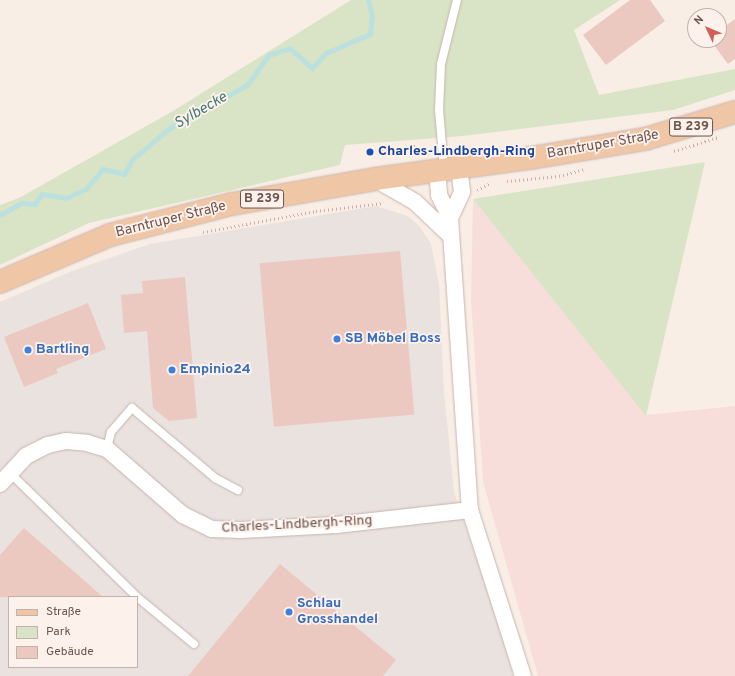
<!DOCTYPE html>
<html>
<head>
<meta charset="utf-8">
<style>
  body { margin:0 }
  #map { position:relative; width:735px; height:676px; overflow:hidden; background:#f9eee5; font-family:Overpass,sans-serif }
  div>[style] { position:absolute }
  .commercial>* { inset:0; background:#f8deda }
  .industrial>* { inset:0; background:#e9e2df }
  .green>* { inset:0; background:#d8e4c5 }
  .stream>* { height:4.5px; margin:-2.25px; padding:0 2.25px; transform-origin:2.25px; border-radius:2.25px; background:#bce0de }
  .building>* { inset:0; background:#ebc9c0; transform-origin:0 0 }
  .path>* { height:2.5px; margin-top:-1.25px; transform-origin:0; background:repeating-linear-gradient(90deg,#cfada4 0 1px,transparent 0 4px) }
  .roads { filter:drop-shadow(0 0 1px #c8b4ad) drop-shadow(0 0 1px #c8b4ad) }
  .lane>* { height:8px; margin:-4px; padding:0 4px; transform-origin:4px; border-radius:4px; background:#fff }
  .street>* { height:16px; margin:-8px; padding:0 8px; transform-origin:8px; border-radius:8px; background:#fff }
  .primary>* { height:22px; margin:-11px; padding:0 11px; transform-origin:11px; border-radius:11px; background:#efc6a6 }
  .dots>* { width:11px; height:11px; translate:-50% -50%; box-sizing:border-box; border:2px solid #fcf2eb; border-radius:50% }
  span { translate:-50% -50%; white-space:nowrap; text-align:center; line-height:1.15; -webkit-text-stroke:3.5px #fcf2eb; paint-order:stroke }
  .shield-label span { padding:1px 3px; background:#fcf2eb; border:1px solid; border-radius:3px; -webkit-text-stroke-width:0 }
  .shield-label { font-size:13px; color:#6e534e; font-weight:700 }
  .street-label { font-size:14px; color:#6e534e }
  .transit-label { font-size:14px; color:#164399; font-weight:700 }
  .left { translate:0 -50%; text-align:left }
  .shop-label { font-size:14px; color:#366cbe; font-weight:700 }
  .water-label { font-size:15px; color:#477877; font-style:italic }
  .legend { position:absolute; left:8px; top:596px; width:130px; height:72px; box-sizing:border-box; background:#fcf2eb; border:1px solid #c3b2ac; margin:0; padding:5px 7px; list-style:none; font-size:12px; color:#6e534e }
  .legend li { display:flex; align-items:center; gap:8px; height:20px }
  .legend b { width:20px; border:1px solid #c3b2ac }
  .north { position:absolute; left:687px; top:8px; width:40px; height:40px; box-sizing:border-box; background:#fcf2eb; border:1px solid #c3b2ac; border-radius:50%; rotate:314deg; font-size:11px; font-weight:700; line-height:16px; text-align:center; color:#6e534e }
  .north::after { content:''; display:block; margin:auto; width:14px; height:18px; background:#d35f5a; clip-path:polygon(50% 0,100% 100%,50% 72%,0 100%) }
</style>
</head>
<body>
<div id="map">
  <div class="commercial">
    <i style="clip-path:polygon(473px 199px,646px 415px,735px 406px,735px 676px,538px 676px,483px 482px,471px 301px)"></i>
  </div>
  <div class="industrial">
    <i style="clip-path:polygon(evenodd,376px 206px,408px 216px,420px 227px,431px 244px,439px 285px,444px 392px,454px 492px,506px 647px,513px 676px,0 676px,0 302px,72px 271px,150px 244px,376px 206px,9px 597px,137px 597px,137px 667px,9px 667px,9px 597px)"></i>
  </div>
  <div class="green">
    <i style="clip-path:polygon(351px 0,620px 0,574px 30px,599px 95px,735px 69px,735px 90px,673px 110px,463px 136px,345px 145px,340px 165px,89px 223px,0 265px,0 205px,19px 198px,173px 111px)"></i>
    <i style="clip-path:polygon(705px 162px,646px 416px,473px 199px)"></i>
  </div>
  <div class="stream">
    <i style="left:0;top:215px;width:25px;rotate:-29deg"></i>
    <i style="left:22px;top:203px;width:13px;rotate:4deg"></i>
    <i style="left:35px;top:204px;width:12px;rotate:-55deg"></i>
    <i style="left:42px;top:194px;width:24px;rotate:9deg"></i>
    <i style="left:66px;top:198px;width:22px;rotate:-24deg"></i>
    <i style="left:86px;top:189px;width:26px;rotate:-50deg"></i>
    <i style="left:103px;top:169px;width:22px;rotate:13deg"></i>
    <i style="left:124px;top:174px;width:16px;rotate:-60deg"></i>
    <i style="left:132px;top:160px;width:50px;rotate:-40.1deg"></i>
    <i style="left:170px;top:128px;width:88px;rotate:-29.2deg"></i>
    <i style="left:247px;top:85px;width:37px;rotate:-54deg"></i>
    <i style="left:269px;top:55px;width:22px;rotate:-18deg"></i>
    <i style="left:290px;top:48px;width:30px;rotate:42deg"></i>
    <i style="left:312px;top:68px;width:21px;rotate:-47deg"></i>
    <i style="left:326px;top:53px;width:48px;rotate:-23.4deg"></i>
    <i style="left:370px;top:34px;width:18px;rotate:-84deg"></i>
    <i style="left:372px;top:16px;width:16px;rotate:-104deg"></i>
  </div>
  <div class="building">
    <i style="clip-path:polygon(630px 0,650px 0,665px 21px,606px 65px,583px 35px)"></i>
    <i style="clip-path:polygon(735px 19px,735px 59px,728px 64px,710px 40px,719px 40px,719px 31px)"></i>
    <i style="left:400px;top:251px;width:164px;height:141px;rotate:85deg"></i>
    <i style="clip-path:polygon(185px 277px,197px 418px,169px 421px,153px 408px,147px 331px,124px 333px,121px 295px,143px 293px,142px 281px)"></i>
    <i style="clip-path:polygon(88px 303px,106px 349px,56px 369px,58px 373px,24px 387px,4px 337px)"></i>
    <i style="clip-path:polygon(24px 528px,103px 597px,0 597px,0 555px)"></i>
    <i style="clip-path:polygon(280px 564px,396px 660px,383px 676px,188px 676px)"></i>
  </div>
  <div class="path">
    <i style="left:674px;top:151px;width:47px;rotate:-17.3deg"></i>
    <i style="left:370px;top:152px;width:46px;rotate:-7.4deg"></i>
    <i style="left:507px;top:181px;width:52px;rotate:-5.5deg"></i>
    <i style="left:559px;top:176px;width:27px;rotate:-15deg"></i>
    <i style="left:477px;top:190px;width:16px;rotate:-27deg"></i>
    <i style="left:203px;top:232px;width:115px;rotate:-10.5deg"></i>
    <i style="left:316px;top:211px;width:68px;rotate:-6.7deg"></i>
  </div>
  <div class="roads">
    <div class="lane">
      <i style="left:444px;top:168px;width:58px;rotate:-94.9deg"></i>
      <i style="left:439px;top:110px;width:46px;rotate:-87.5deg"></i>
      <i style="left:441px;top:64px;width:66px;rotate:-76deg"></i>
      <i style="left:107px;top:449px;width:17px;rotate:-77deg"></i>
      <i style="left:111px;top:432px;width:32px;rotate:-49deg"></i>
      <i style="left:132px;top:408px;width:109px;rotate:40.1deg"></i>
      <i style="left:215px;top:478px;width:26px;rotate:28deg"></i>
      <i style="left:10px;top:473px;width:177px;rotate:44.3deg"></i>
      <i style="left:137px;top:597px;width:74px;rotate:39.5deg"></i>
    </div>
    <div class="street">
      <i style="left:437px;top:170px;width:25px;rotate:85deg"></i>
      <i style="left:439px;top:195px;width:25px;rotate:64deg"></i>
      <i style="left:450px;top:218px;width:293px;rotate:86.1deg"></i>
      <i style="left:470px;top:510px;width:174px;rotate:72.3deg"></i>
      <i style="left:375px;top:179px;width:46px;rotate:29.9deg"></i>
      <i style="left:415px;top:202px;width:50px;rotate:43.4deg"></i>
      <i style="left:450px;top:218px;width:29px;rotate:-65deg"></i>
      <i style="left:462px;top:192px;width:25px;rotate:-97deg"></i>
      <i style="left:0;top:484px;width:38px;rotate:-47deg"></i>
      <i style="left:26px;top:456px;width:25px;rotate:-27deg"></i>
      <i style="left:48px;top:445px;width:18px;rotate:-13deg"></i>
      <i style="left:66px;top:441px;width:21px;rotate:5deg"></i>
      <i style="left:87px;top:443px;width:21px;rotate:17deg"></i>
      <i style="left:107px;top:449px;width:101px;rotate:41deg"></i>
      <i style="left:183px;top:515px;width:32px;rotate:26deg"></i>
      <i style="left:212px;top:529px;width:29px;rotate:2deg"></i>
      <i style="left:241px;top:530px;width:95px;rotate:-3deg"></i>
      <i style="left:336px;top:525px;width:135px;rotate:-6.4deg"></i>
    </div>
    <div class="primary">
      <i style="left:0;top:282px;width:120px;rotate:-23.1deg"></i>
      <i style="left:110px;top:235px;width:126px;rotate:-14.3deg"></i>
      <i style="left:232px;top:204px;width:145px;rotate:-9.9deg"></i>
      <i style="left:375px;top:179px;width:157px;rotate:-7.7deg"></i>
      <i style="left:531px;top:158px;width:116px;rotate:-9.5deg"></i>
      <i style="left:645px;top:139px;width:94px;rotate:-16.7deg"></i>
    </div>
  </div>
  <div class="dots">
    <i style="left:370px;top:152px;background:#1a4fb4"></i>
    <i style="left:337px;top:339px;background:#3f7fe0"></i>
    <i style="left:28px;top:350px;background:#3f7fe0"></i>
    <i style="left:172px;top:370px;background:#3f7fe0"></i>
    <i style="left:289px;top:612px;background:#3f7fe0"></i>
  </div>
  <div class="shield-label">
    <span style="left:691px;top:127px">B 239</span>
    <span style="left:262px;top:199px">B 239</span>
  </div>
  <div class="street-label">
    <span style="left:603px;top:145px;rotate:-10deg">Barntruper Straße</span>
    <span style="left:171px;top:220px;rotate:-14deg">Barntruper Straße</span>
    <span style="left:297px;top:525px;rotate:-3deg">Charles-Lindbergh-Ring</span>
  </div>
  <div class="transit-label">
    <span class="left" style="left:378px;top:152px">Charles-Lindbergh-Ring</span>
  </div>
  <div class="shop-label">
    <span class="left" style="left:345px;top:339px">SB Möbel Boss</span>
    <span class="left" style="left:36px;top:350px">Bartling</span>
    <span class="left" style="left:180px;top:370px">Empinio24</span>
    <span class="left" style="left:297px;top:612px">Schlau<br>Grosshandel</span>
  </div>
  <div class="water-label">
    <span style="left:201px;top:111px;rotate:-30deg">Sylbecke</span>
  </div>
  <ul class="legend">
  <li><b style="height:5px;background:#efc6a6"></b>Straße</li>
  <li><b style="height:11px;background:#d8e4c5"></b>Park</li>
  <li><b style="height:11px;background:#ebc9c0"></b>Gebäude</li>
  </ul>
  <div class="north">N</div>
</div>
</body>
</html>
